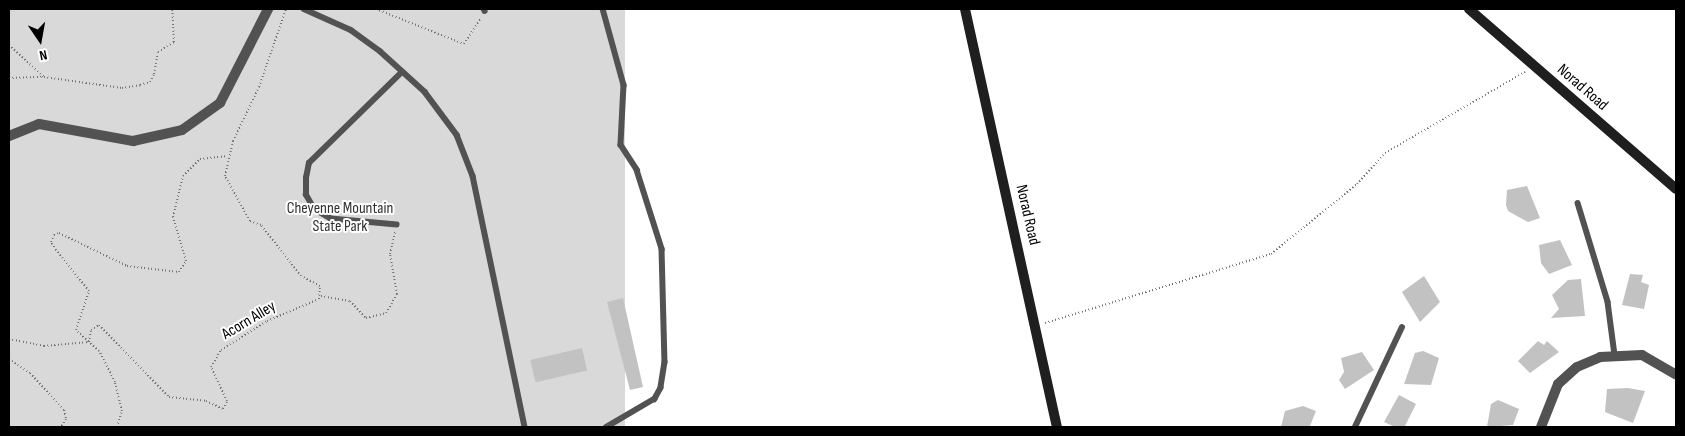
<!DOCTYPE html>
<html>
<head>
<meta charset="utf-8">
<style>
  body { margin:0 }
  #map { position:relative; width:1685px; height:436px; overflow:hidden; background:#fff; font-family:"Sofia Sans Condensed",sans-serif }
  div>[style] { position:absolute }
  .green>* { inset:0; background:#d9d9d9; transform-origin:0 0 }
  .building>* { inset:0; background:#c2c2c2; transform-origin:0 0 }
  .path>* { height:2px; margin-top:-1px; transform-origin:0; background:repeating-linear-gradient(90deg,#747474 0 1px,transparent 0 3.5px) }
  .lane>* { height:5.5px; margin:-2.75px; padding:0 2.75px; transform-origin:2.75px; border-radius:2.75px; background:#525252 }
  .street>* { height:10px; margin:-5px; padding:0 5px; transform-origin:5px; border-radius:5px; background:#525252 }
  .secondary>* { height:10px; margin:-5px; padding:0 5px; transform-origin:5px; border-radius:5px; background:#1f1f1f }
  span { translate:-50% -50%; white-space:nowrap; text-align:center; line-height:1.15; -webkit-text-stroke:4px #fff; paint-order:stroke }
  .street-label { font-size:16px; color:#000 }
  .park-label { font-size:16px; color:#303030 }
  .frame { position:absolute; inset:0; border:10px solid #000; pointer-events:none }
  .north { position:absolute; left:15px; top:15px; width:50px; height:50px; -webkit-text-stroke:4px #fff; paint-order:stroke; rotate:168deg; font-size:14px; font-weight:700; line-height:20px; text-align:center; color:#000 }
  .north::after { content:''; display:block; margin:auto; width:18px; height:22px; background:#000; clip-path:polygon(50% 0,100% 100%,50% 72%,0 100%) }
</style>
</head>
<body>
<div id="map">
  <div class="green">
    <i style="left:9px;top:9px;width:616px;height:418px"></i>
  </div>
  <div class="building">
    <i style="clip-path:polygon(1527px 186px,1540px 218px,1528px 222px,1508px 211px,1506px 205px,1507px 190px)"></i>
    <i style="clip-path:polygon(1560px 240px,1572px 265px,1549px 274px,1541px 263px,1539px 245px)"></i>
    <i style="clip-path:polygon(1630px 274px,1643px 275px,1641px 282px,1649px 285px,1644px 309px,1622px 305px)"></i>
    <i style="clip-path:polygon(1424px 276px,1440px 302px,1420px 322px,1402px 292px)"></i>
    <i style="clip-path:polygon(1581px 279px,1585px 316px,1551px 318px,1559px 309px,1552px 295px,1568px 280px)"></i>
    <i style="clip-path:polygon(623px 298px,643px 387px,630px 390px,607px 302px)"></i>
    <i style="clip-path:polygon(1538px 341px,1544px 345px,1547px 341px,1559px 352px,1530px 373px,1518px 361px)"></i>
    <i style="left:582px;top:348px;width:23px;height:53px;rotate:77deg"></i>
    <i style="clip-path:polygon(1423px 351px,1439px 358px,1431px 385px,1404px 384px,1415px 353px)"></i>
    <i style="clip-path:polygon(1362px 352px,1374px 370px,1345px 389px,1339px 380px,1344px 372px,1341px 358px)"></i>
    <i style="clip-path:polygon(1628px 388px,1645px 391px,1633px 423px,1605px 412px,1607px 389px)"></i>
    <i style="clip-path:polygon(1399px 395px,1416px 404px,1405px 426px,1395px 427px,1384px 422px)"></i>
    <i style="clip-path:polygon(1498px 400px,1519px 409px,1513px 425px,1487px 427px,1491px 404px)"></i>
    <i style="clip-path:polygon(1303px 406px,1316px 411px,1310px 426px,1281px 427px,1285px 411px)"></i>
  </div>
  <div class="path">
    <i style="left:376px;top:9px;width:95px;rotate:21.7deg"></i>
    <i style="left:464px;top:44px;width:31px;rotate:-57deg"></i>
    <i style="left:9px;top:45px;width:47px;rotate:42.4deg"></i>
    <i style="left:44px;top:77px;width:79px;rotate:8deg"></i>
    <i style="left:122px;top:88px;width:18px;rotate:-9deg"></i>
    <i style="left:140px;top:85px;width:10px;rotate:-17deg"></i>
    <i style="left:150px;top:82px;width:9px;rotate:-63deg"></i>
    <i style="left:154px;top:74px;width:22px;rotate:-80deg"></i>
    <i style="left:158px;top:52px;width:19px;rotate:-32deg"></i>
    <i style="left:174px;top:42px;width:33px;rotate:-93deg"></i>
    <i style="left:9px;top:78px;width:35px;rotate:-2deg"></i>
    <i style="left:321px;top:296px;width:29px;rotate:10deg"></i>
    <i style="left:350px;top:301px;width:23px;rotate:47deg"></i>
    <i style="left:366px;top:318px;width:21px;rotate:-14deg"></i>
    <i style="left:386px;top:313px;width:22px;rotate:-60deg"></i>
    <i style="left:397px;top:294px;width:41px;rotate:-99.9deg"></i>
    <i style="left:390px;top:254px;width:23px;rotate:-77deg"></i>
    <i style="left:1045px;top:323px;width:236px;rotate:-17deg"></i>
    <i style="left:1271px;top:254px;width:111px;rotate:-39.1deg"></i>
    <i style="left:1357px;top:184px;width:42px;rotate:-47.9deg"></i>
    <i style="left:1385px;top:153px;width:162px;rotate:-30.1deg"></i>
    <i style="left:9px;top:339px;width:36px;rotate:11deg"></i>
    <i style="left:44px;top:346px;width:45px;rotate:-5.1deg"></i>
    <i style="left:89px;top:342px;width:12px;rotate:-81deg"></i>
    <i style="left:91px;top:330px;width:9px;rotate:-32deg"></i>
    <i style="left:99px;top:325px;width:100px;rotate:45.8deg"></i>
    <i style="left:169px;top:397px;width:37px;rotate:6deg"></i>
    <i style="left:206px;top:401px;width:19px;rotate:25deg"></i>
    <i style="left:223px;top:409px;width:9px;rotate:-63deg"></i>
    <i style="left:227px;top:401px;width:38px;rotate:-115deg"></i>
    <i style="left:211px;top:367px;width:20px;rotate:-60deg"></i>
    <i style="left:221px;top:350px;width:54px;rotate:-32.2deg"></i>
    <i style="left:267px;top:321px;width:56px;rotate:-22.9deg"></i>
    <i style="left:319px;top:299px;width:13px;rotate:-86deg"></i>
    <i style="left:320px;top:286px;width:21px;rotate:-152deg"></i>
    <i style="left:301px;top:276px;width:65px;rotate:-128.1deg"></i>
    <i style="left:261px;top:225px;width:12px;rotate:-160deg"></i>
    <i style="left:250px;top:221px;width:51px;rotate:-119.1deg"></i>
    <i style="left:225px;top:176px;width:36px;rotate:-77deg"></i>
    <i style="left:233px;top:141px;width:60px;rotate:-64.3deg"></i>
    <i style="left:259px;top:87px;width:83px;rotate:-70.9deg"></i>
    <i style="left:9px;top:359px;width:25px;rotate:34deg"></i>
    <i style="left:30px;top:373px;width:50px;rotate:47.4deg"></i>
    <i style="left:64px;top:410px;width:9px;rotate:77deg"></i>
    <i style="left:66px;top:419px;width:9px;rotate:122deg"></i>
    <i style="left:117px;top:427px;width:17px;rotate:-73deg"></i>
    <i style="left:122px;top:411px;width:30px;rotate:-104deg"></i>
    <i style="left:115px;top:382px;width:35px;rotate:-117deg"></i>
    <i style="left:99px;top:351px;width:31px;rotate:-138deg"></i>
    <i style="left:76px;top:330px;width:41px;rotate:-71.6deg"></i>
    <i style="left:89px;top:291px;width:53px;rotate:-128.8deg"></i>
    <i style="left:56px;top:250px;width:9px;rotate:-122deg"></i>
    <i style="left:51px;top:242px;width:8px;rotate:-67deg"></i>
    <i style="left:54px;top:235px;width:5px;rotate:-22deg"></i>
    <i style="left:59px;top:233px;width:76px;rotate:25.9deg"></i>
    <i style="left:127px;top:266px;width:52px;rotate:6.6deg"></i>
    <i style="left:179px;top:272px;width:13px;rotate:-58deg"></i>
    <i style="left:186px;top:261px;width:46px;rotate:-106.5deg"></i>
    <i style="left:173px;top:217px;width:42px;rotate:-76.3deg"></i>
    <i style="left:183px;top:176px;width:24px;rotate:-45deg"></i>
    <i style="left:200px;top:159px;width:28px;rotate:-6deg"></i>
  </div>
  <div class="lane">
    <i style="left:304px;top:9px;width:51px;rotate:24.1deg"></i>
    <i style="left:351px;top:30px;width:36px;rotate:36deg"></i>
    <i style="left:380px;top:51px;width:61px;rotate:42.3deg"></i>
    <i style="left:425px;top:92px;width:54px;rotate:53.3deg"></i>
    <i style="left:457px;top:135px;width:44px;rotate:68.7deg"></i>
    <i style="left:473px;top:176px;width:256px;rotate:78.3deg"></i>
    <i style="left:484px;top:9px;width:2px;rotate:63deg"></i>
    <i style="left:603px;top:9px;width:79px;rotate:74.6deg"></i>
    <i style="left:624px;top:85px;width:60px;rotate:92.9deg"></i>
    <i style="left:621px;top:145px;width:30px;rotate:57deg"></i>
    <i style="left:637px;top:170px;width:83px;rotate:72.4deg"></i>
    <i style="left:662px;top:249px;width:113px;rotate:88.5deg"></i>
    <i style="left:665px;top:362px;width:26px;rotate:99deg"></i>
    <i style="left:661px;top:388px;width:13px;rotate:119deg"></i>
    <i style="left:655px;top:399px;width:56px;rotate:149.7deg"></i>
    <i style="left:1578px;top:203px;width:103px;rotate:73.1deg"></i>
    <i style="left:1608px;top:302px;width:53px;rotate:82.5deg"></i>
    <i style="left:397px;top:225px;width:66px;rotate:-174.8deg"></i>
    <i style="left:331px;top:219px;width:20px;rotate:-150deg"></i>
    <i style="left:314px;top:209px;width:16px;rotate:-120deg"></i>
    <i style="left:306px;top:195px;width:17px;rotate:-90deg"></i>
    <i style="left:306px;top:178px;width:15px;rotate:-79deg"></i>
    <i style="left:309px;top:163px;width:130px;rotate:-44.4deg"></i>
    <i style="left:1355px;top:427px;width:110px;rotate:-64.8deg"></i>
  </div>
  <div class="street">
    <i style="left:9px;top:136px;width:32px;rotate:-22deg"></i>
    <i style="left:39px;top:124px;width:96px;rotate:10.3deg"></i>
    <i style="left:133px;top:141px;width:50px;rotate:-12.7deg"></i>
    <i style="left:182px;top:130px;width:47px;rotate:-35.4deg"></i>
    <i style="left:220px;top:103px;width:106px;rotate:-62.9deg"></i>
    <i style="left:1541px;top:427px;width:46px;rotate:-68.4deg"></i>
    <i style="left:1558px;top:384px;width:25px;rotate:-42deg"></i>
    <i style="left:1577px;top:367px;width:25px;rotate:-23deg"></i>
    <i style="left:1600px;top:357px;width:42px;rotate:-2.7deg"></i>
    <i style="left:1642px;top:355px;width:39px;rotate:30deg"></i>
  </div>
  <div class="secondary">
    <i style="left:965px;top:9px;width:428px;rotate:77.6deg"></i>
    <i style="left:1469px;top:9px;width:274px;rotate:41deg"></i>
  </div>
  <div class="street-label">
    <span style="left:1582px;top:88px;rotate:41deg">Norad Road</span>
    <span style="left:1027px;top:215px;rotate:77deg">Norad Road</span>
    <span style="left:249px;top:321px;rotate:-31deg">Acorn Alley</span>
  </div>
  <div class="park-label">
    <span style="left:340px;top:218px">Cheyenne Mountain<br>State Park</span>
  </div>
  <div class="frame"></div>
  <div class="north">N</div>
</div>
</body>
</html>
